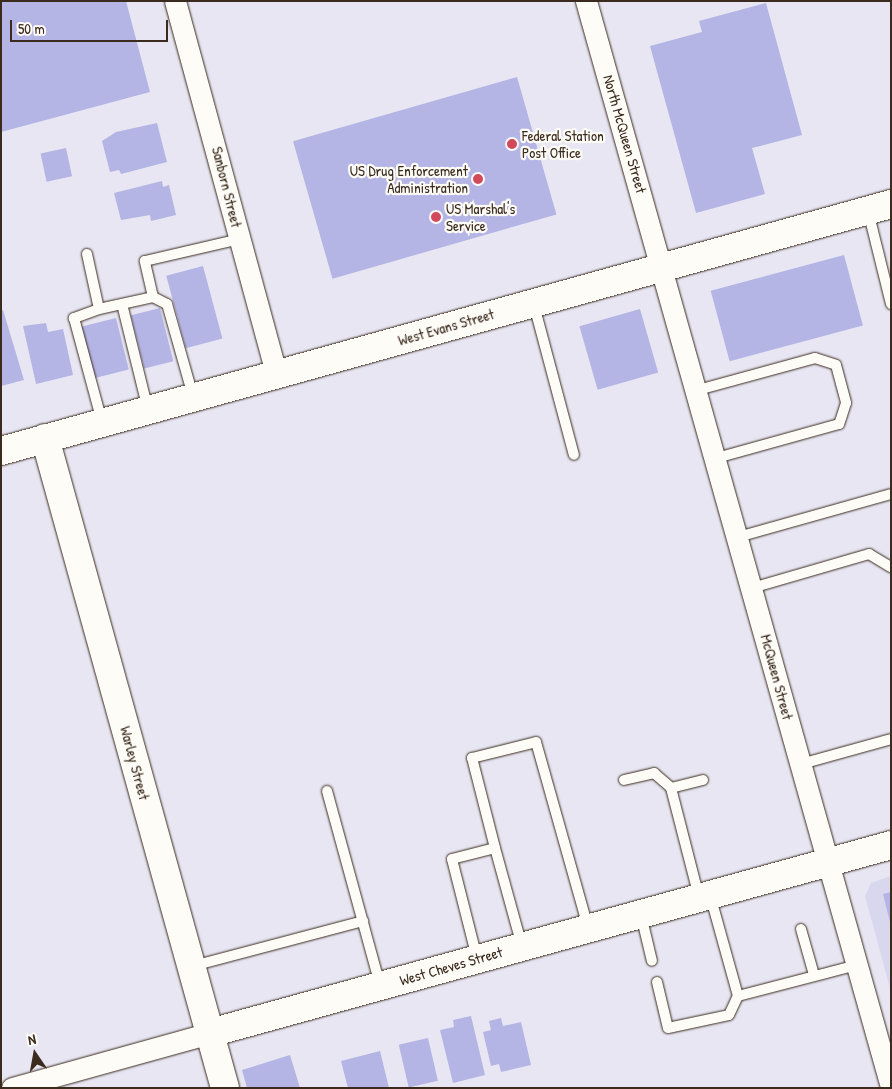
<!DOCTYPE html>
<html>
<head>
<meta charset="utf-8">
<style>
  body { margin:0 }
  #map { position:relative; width:892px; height:1089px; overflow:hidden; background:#e7e6f2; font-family:"Patrick Hand",sans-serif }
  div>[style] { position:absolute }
  .built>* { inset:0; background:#d8d7ee }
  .building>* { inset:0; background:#b4b4e5; transform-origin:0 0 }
  .roads { filter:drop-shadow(0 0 1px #3b2a1e) drop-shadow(0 0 1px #3b2a1e) }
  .lane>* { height:10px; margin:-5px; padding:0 5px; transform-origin:5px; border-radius:5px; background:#fdfcf7 }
  .street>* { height:21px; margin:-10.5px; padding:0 10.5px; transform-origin:10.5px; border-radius:10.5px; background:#fdfcf7 }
  .secondary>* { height:28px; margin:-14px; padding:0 14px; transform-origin:14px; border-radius:14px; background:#fdfcf7 }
  .dots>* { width:14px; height:14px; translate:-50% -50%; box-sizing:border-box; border:2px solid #fdfcf7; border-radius:50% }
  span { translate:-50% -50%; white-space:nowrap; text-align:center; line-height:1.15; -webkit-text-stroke:4.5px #fdfcf7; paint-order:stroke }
  .street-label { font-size:15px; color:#3b2a1e }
  .poi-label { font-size:15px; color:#3b2a1e }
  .left { translate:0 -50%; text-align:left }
  .right { translate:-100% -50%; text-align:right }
  .frame { position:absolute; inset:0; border:2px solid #3b2a1e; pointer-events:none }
  .north { position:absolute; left:10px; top:1029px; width:50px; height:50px; -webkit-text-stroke:4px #fdfcf7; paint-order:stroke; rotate:348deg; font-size:14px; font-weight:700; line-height:20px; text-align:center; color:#3b2a1e }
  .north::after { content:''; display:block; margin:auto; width:18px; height:22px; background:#3b2a1e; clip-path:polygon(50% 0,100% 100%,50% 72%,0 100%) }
  .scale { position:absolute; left:10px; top:20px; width:158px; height:22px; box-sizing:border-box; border:2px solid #3b2a1e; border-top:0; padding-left:6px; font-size:15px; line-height:18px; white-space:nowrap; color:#3b2a1e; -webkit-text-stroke:4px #fdfcf7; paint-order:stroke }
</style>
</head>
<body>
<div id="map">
  <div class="built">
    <i style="clip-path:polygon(891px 876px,891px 992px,865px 896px,871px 883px)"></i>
  </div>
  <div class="building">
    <i style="clip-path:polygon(1px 1px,126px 1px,150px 92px,1px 132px)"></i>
    <i style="clip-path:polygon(766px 3px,802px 135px,752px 148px,765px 194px,696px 213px,650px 46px,702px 32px,699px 21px)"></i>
    <i style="left:517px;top:77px;width:143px;height:233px;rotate:74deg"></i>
    <i style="clip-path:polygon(157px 123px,167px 162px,121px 174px,119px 170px,110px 172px,102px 141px,116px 132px)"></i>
    <i style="left:66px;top:148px;width:29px;height:26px;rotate:78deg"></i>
    <i style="clip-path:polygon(162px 181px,163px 187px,169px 185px,176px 215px,151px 221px,150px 215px,121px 220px,114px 193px)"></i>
    <i style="left:844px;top:255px;width:73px;height:138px;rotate:75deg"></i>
    <i style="left:203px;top:266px;width:75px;height:38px;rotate:75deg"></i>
    <i style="left:160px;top:308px;width:55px;height:30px;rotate:76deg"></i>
    <i style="left:640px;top:309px;width:66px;height:63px;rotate:74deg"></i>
    <i style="clip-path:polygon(3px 310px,24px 380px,1px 386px,1px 311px)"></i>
    <i style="left:116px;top:318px;width:53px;height:36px;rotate:76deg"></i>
    <i style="clip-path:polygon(46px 323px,48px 332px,63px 329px,73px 375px,36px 384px,23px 326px)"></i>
    <i style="clip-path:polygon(891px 892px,891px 922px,890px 922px,883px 894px)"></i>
    <i style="clip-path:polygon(471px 1016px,485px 1075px,453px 1083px,440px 1030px,454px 1027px,453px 1020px)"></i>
    <i style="clip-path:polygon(501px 1018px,503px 1026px,521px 1022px,531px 1065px,501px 1072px,499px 1064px,491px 1066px,483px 1032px,491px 1030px,489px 1021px)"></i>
    <i style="left:428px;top:1038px;width:44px;height:30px;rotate:77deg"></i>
    <i style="clip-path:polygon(380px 1051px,389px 1088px,348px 1088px,341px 1061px)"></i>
    <i style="clip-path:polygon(290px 1055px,300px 1088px,247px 1088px,242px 1070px)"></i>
  </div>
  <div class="roads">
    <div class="lane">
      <i style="left:868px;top:211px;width:96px;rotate:76.1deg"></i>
      <i style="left:87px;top:254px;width:56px;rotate:77.7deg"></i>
      <i style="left:99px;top:309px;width:55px;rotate:-12.5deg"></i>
      <i style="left:153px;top:297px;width:37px;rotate:-103deg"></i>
      <i style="left:145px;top:261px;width:98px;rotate:-13deg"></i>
      <i style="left:153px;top:297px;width:16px;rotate:27deg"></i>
      <i style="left:167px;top:304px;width:96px;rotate:74.2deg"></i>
      <i style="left:122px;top:304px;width:109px;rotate:76.2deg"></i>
      <i style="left:534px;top:305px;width:155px;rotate:75.1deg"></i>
      <i style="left:99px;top:309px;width:27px;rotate:160deg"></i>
      <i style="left:74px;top:318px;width:108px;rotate:74.9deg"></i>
      <i style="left:698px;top:390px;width:121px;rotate:-15.3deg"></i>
      <i style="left:815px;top:358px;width:22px;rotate:18deg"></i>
      <i style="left:836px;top:365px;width:39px;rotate:75deg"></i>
      <i style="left:846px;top:403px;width:22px;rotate:108deg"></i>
      <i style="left:839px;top:424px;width:128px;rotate:164.5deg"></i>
      <i style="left:738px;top:537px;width:159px;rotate:-15.7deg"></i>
      <i style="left:752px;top:588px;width:122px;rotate:-16.2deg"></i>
      <i style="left:869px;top:554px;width:26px;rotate:31deg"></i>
      <i style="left:801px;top:764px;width:93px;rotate:-15.5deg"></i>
      <i style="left:624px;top:780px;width:31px;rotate:-13deg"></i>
      <i style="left:654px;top:773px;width:23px;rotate:41deg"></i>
      <i style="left:671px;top:788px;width:33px;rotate:-14deg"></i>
      <i style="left:671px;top:788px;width:113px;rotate:75.6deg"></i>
      <i style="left:327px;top:791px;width:201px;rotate:74.7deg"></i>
      <i style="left:495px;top:848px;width:93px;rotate:-104.3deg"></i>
      <i style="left:472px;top:758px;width:66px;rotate:-14deg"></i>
      <i style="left:536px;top:742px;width:192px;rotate:74.3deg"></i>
      <i style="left:710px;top:895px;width:105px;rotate:74.5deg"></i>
      <i style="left:641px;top:915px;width:47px;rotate:76.6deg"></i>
      <i style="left:801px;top:929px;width:48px;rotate:74.2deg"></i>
      <i style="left:477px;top:958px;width:102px;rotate:-104.2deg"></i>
      <i style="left:452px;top:859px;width:44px;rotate:-14.3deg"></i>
      <i style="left:495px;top:848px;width:102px;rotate:74.6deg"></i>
      <i style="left:193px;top:966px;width:176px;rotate:-14.8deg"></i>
      <i style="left:657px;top:982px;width:47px;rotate:76.6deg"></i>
      <i style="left:668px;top:1028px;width:62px;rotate:-12deg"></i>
      <i style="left:729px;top:1015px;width:21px;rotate:-65deg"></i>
      <i style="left:738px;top:996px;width:123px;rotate:-14.6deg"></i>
    </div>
    <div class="street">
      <i style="left:175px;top:1px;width:386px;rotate:74.8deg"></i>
      <i style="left:586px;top:1px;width:1128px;rotate:74.31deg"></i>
      <i style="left:12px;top:1088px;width:205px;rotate:-15.5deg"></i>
    </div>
    <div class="secondary">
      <i style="left:45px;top:438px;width:674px;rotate:74.52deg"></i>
      <i style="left:1px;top:451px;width:924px;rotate:-15.51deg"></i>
      <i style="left:210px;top:1033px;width:706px;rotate:-15.43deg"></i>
    </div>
  </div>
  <div class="dots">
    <i style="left:512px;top:144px;background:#d1495b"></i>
    <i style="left:478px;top:179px;background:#d1495b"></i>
    <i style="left:436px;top:217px;background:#d1495b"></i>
  </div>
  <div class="street-label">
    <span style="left:625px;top:134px;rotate:74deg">North McQueen Street</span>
    <span style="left:227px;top:187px;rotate:76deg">Sanborn Street</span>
    <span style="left:446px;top:327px;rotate:-16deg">West Evans Street</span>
    <span style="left:777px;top:677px;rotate:75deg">McQueen Street</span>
    <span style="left:135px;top:763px;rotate:75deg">Warley Street</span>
    <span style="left:451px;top:966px;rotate:-16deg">West Cheves Street</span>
  </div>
  <div class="poi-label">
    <span class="left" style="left:522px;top:144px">Federal Station<br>Post Office</span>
    <span class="right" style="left:468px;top:179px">US Drug Enforcement<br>Administration</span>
    <span class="left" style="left:446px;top:217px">US Marshal's<br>Service</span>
  </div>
  <div class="frame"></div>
  <div class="north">N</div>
  <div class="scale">50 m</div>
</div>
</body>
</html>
